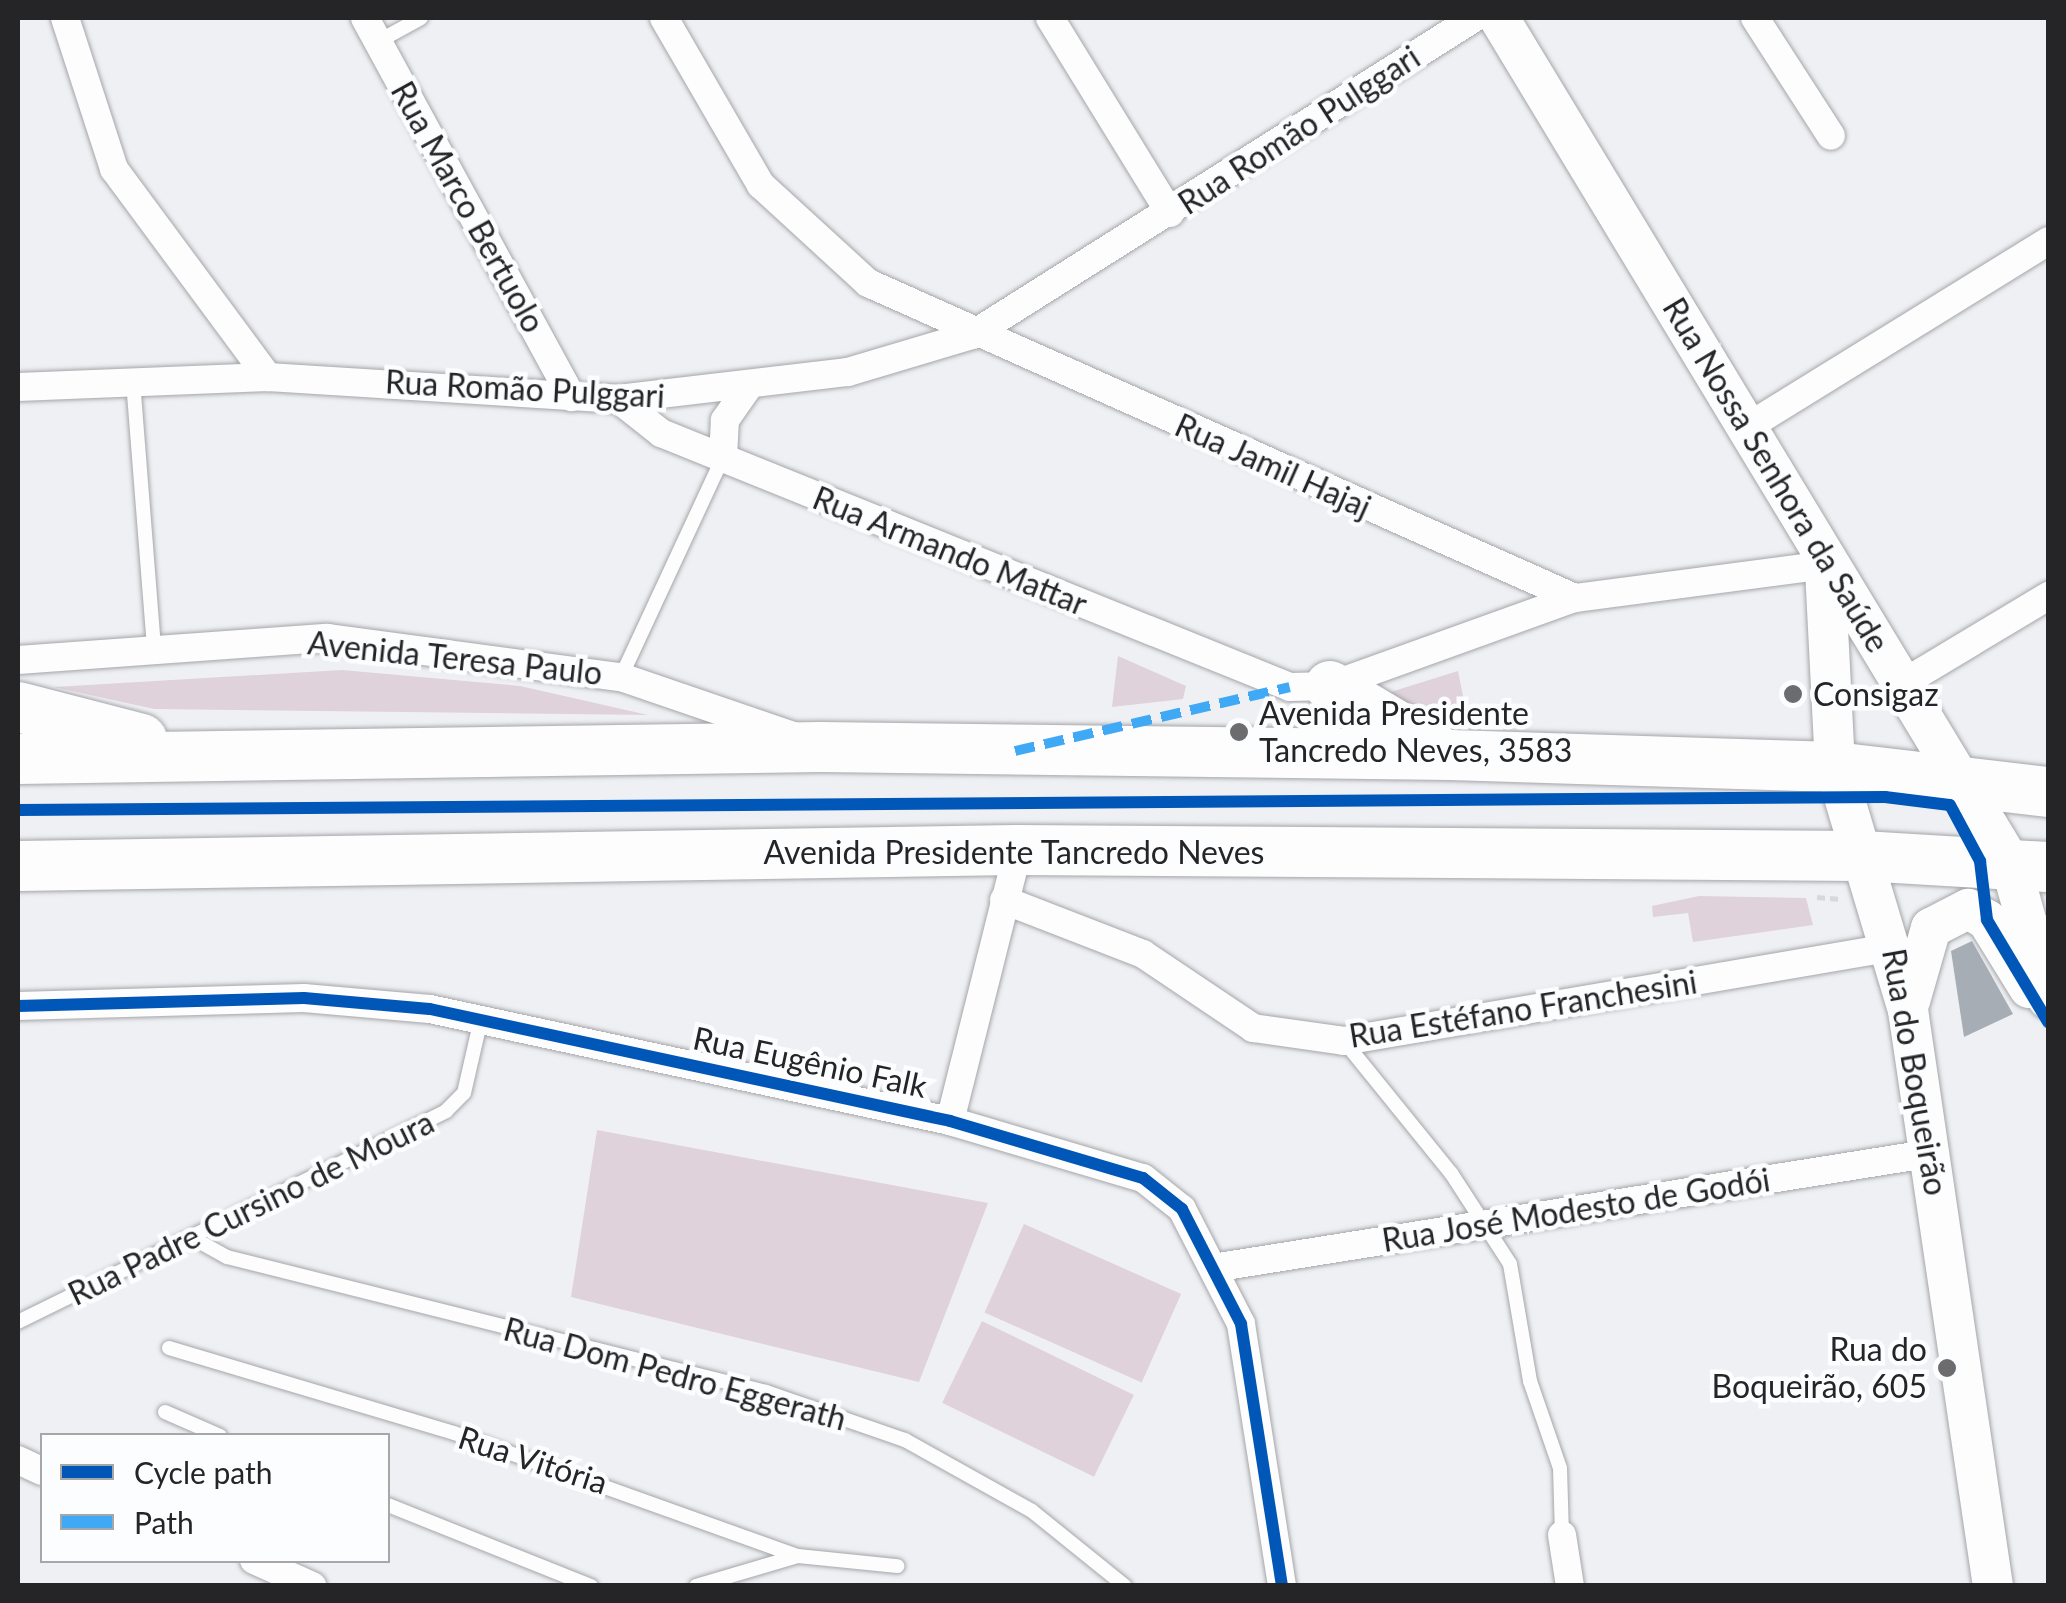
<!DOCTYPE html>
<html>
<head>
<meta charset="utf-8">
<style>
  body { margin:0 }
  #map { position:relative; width:2066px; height:1603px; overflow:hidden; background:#eff0f4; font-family:Lato,sans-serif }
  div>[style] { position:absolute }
  .green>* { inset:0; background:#dfd2db; transform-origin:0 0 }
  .building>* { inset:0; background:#a6adb4 }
  .path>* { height:5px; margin-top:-2.5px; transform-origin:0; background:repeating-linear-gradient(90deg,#d8d8d9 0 8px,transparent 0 13px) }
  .roads { filter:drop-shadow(0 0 2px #a5a6a9) drop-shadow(0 0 2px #a5a6a9) }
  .lane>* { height:14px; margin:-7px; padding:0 7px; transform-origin:7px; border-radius:7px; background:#fdfdfd }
  .street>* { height:28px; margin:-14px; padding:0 14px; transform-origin:14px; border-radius:14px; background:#fdfdfd }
  .secondary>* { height:40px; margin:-20px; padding:0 20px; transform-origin:20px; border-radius:20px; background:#fdfdfd }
  .highway>* { height:50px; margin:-25px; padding:0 25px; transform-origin:25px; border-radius:25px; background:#fdfdfd }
  .quiet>* { height:10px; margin-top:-5px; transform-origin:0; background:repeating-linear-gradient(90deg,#3fa9f5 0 20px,transparent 0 30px) }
  .cycleway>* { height:12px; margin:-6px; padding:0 6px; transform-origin:6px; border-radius:6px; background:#0057b8 }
  .dots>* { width:28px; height:28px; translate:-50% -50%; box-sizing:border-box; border:5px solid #fcfdff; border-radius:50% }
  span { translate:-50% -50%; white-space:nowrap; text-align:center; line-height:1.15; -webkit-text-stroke:9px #fcfdff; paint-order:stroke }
  .street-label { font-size:32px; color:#252527 }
  .poi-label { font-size:32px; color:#252527 }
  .left { translate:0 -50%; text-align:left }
  .right { translate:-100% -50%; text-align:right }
  .frame { position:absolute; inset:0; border:20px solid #252527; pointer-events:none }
  .legend { position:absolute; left:40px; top:1433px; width:350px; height:130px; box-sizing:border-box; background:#fcfdff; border:2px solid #a6a7a9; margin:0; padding:12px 18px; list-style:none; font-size:30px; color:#252527 }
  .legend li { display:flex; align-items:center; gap:20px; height:50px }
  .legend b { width:50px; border:2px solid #a6a7a9 }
</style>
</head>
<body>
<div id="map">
  <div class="green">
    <i style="clip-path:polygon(1118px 656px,1186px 686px,1183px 699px,1112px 707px)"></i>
    <i style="clip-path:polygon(342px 670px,520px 686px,648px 715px,154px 709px,54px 687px)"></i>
    <i style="clip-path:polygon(1458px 671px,1467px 716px,1396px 716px,1381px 695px)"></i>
    <i style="clip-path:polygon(1699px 896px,1806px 898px,1813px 925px,1693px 942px,1688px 913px,1653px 917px,1652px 906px)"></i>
    <i style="clip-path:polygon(597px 1130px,988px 1203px,919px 1382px,571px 1297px)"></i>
    <i style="left:1024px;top:1224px;width:172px;height:97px;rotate:24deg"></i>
    <i style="left:982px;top:1321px;width:169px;height:91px;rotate:26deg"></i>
  </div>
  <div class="building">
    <i style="clip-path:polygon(1972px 941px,2013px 1014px,1964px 1037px,1951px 951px)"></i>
  </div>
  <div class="path">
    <i style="left:1817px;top:897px;width:24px;rotate:5deg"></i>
  </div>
  <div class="roads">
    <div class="lane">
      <i style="left:377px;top:42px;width:50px;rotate:-28.6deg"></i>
      <i style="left:133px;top:381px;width:269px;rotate:85.5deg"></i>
      <i style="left:621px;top:677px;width:242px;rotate:-65.1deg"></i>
      <i style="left:1344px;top:1041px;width:170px;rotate:51deg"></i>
      <i style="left:1451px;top:1173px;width:108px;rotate:57deg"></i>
      <i style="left:1510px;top:1264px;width:119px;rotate:80.3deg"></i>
      <i style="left:1530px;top:1381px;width:92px;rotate:71deg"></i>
      <i style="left:1560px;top:1468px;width:67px;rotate:88.3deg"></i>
      <i style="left:191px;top:1237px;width:41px;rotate:29.1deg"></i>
      <i style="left:227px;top:1257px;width:556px;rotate:14.06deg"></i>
      <i style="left:766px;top:1392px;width:147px;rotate:19.1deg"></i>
      <i style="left:905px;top:1440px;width:145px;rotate:29.2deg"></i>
      <i style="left:1032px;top:1511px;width:119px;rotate:38.9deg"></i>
      <i style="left:18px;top:1322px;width:477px;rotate:-26.2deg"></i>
      <i style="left:446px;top:1111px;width:25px;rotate:-45deg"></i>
      <i style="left:464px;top:1093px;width:76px;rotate:-77.1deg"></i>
      <i style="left:169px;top:1348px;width:297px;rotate:16.6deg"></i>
      <i style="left:454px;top:1433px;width:365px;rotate:19.7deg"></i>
      <i style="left:798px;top:1556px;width:100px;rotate:5.8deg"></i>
      <i style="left:165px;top:1412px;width:60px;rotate:23.6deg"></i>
      <i style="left:388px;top:1505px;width:219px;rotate:21.8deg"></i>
      <i style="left:696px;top:1586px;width:106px;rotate:-16.4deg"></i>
    </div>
    <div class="street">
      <i style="left:65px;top:18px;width:159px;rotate:72deg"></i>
      <i style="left:114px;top:169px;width:259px;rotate:53.5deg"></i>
      <i style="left:365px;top:18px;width:432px;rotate:61.4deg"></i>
      <i style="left:664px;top:18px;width:193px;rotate:59.9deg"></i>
      <i style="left:761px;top:185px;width:145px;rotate:42.5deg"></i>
      <i style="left:868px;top:283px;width:774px;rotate:24.02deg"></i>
      <i style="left:1050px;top:18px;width:229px;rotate:58.4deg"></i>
      <i style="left:1755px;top:18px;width:140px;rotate:57.2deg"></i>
      <i style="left:18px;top:387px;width:250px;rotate:-2.3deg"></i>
      <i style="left:268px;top:377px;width:351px;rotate:3.6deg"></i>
      <i style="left:618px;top:399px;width:232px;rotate:-6.7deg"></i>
      <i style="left:848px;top:372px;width:129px;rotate:-16.6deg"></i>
      <i style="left:972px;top:335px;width:594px;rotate:-32.27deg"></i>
      <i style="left:618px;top:399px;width:55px;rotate:38.3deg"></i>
      <i style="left:661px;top:433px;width:678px;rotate:21.99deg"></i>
      <i style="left:1290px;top:687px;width:40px;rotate:-1.4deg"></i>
      <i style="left:1330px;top:686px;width:260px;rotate:-19.8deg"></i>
      <i style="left:1575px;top:598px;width:252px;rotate:-7.5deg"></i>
      <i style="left:1749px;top:426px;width:352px;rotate:-31.7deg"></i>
      <i style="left:723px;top:457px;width:37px;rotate:-87deg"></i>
      <i style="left:725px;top:420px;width:37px;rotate:-55deg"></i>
      <i style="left:18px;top:660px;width:310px;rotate:-4.1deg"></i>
      <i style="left:327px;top:638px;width:297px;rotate:7.6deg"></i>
      <i style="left:621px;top:677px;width:185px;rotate:18.9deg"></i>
      <i style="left:1900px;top:685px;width:173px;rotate:-31deg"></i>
      <i style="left:1004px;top:900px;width:149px;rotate:21.2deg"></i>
      <i style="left:1143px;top:954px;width:133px;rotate:33.9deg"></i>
      <i style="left:1253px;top:1028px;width:92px;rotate:8.1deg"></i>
      <i style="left:1344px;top:1041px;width:558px;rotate:-9.7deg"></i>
      <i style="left:18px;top:1006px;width:286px;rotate:-1.6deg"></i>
      <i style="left:304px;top:998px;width:126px;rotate:5deg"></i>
      <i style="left:430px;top:1009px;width:532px;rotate:12.15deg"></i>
      <i style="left:950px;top:1121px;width:201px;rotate:16.5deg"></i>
      <i style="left:1143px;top:1178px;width:50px;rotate:38.5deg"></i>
      <i style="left:1182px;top:1209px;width:129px;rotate:62.8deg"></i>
      <i style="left:1241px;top:1324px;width:265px;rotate:81.1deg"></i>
      <i style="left:950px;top:1121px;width:279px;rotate:-75.9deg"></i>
      <i style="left:1219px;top:1267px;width:723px;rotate:-9.07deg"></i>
      <i style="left:18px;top:1460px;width:26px;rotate:25deg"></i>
      <i style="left:1562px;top:1535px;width:52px;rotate:81.1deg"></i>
      <i style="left:254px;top:1560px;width:64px;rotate:24.1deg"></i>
    </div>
    <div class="secondary">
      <i style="left:1499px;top:18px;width:987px;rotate:58.81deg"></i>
      <i style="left:2010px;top:862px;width:142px;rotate:74.5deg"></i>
      <i style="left:1825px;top:569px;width:198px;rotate:87.1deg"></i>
      <i style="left:1835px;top:767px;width:254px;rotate:73.3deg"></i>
      <i style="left:1908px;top:1010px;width:582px;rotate:81.61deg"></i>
      <i style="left:1910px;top:1001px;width:76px;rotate:-74deg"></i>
      <i style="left:1931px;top:928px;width:42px;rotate:-27.2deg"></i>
      <i style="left:1968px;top:909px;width:22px;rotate:30deg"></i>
      <i style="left:1987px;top:920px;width:80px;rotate:58.3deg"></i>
    </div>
    <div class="highway">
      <i style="left:1330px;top:686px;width:123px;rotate:30.7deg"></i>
      <i style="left:18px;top:707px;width:128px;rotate:14.5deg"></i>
      <i style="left:18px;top:759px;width:803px;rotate:-0.86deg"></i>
      <i style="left:821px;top:747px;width:629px;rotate:0.73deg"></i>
      <i style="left:1450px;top:755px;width:385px;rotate:1.8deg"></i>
      <i style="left:1835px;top:767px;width:214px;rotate:6.7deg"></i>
      <i style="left:18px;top:866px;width:1000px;rotate:-0.92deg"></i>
      <i style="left:1018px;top:850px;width:844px;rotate:0.41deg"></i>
      <i style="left:1862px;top:856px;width:186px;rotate:3.4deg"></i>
      <i style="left:2035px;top:957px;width:21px;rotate:-53deg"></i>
    </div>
  </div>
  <div class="quiet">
    <i style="left:1015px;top:751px;width:282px;rotate:-13.1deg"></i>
  </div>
  <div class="cycleway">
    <i style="left:18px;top:810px;width:1867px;rotate:-0.4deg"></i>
    <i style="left:1885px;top:797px;width:65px;rotate:7deg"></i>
    <i style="left:1950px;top:805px;width:64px;rotate:61.8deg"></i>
    <i style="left:1980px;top:861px;width:59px;rotate:83.2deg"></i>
    <i style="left:1987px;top:920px;width:119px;rotate:59.1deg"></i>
    <i style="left:18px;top:1006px;width:286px;rotate:-1.6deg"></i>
    <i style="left:304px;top:998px;width:126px;rotate:5deg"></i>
    <i style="left:430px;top:1009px;width:532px;rotate:12.15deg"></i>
    <i style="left:950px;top:1121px;width:201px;rotate:16.5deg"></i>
    <i style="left:1143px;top:1178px;width:50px;rotate:38.5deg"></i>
    <i style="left:1182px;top:1209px;width:129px;rotate:62.8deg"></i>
    <i style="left:1241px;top:1324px;width:265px;rotate:81.1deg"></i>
  </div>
  <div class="dots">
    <i style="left:1793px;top:694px;background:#6c6c6f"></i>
    <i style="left:1239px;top:732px;background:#6c6c6f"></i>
    <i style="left:1947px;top:1368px;background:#6c6c6f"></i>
  </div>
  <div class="street-label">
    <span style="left:1299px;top:130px;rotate:-33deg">Rua Romão Pulggari</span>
    <span style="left:468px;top:207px;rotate:61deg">Rua Marco Bertuolo</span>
    <span style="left:525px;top:389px;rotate:3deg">Rua Romão Pulggari</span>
    <span style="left:1273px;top:466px;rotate:24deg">Rua Jamil Hajaj</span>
    <span style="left:1776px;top:475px;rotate:59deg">Rua Nossa Senhora da Saúde</span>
    <span style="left:950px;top:551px;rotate:22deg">Rua Armando Mattar</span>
    <span style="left:455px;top:658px;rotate:6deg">Avenida Teresa Paulo</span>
    <span style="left:1014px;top:852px">Avenida Presidente Tancredo Neves</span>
    <span style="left:1523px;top:1009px;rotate:-9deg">Rua Estéfano Franchesini</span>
    <span style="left:810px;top:1062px;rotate:12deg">Rua Eugênio Falk</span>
    <span style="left:1915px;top:1072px;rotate:80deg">Rua do Boqueirão</span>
    <span style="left:251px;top:1208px;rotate:-26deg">Rua Padre Cursino de Moura</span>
    <span style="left:1576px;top:1210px;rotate:-9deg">Rua José Modesto de Godói</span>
    <span style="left:675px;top:1374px;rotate:15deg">Rua Dom Pedro Eggerath</span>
    <span style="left:533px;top:1460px;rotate:18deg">Rua Vitória</span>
  </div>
  <div class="poi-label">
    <span class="left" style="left:1813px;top:694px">Consigaz</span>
    <span class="left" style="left:1259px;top:732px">Avenida Presidente<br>Tancredo Neves, 3583</span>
    <span class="right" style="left:1927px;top:1368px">Rua do<br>Boqueirão, 605</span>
  </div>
  <div class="frame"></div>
  <ul class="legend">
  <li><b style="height:12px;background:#0057b8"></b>Cycle path</li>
  <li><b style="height:12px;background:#3fa9f5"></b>Path</li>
  </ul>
</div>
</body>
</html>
